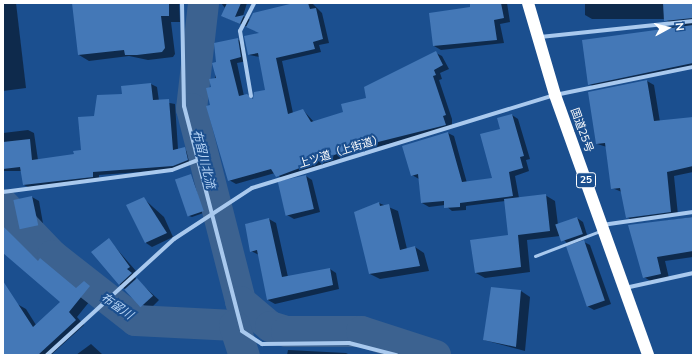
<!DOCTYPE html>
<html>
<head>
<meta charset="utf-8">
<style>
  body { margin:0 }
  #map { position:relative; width:696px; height:358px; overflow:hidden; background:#1b4f8f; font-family:Mulish,"Noto Sans JP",sans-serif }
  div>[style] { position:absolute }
  .shadow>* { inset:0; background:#0007 }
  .river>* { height:31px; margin:-15.5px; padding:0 15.5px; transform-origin:15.5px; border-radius:15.5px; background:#3c6290 }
  .building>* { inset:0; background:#4478b7; transform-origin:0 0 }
  .lane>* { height:3px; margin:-1.5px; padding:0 1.5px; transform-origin:1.5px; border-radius:1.5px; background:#a9c9ee }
  .street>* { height:4px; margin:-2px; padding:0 2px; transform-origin:2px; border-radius:2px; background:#a9c9ee }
  .highway>* { height:12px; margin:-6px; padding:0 6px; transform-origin:6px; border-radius:6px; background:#fff }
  span { translate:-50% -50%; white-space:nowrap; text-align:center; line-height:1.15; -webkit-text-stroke:4px #1b4f8f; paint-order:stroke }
  .shield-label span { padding:1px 3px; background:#1b4f8f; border:1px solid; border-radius:3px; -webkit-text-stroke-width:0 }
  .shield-label { font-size:10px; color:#fff; font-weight:700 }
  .street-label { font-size:11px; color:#fff }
  .water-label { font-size:12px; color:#b5d3f5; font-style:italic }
  .frame { position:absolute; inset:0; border:4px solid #fff; pointer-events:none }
  .north { position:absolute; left:648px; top:8px; width:40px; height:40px; -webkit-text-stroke:3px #1b4f8f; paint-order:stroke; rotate:83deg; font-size:11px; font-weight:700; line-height:16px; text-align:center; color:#fff }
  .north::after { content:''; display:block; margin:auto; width:14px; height:18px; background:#fff; clip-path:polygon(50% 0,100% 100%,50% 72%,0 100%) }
</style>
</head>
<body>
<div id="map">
  <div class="shadow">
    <i style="clip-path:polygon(3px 3px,16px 3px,26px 88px,3px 91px)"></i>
    <i style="clip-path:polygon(73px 3px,179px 3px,180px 22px,171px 22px,175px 54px,173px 57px,148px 60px,129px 56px,89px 61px,79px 55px)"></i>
    <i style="clip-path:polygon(221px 3px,247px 3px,243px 16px,250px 20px,296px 3px,312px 3px,322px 13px,329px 43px,319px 45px,321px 52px,282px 61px,293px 113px,303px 110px,314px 122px,344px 113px,436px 53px,442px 56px,449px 69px,440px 73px,442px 79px,439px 80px,452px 119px,452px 128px,357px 152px,284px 180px,275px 173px,236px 184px,229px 180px,211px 105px,217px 63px,237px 39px,244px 43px,247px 61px,237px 63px,244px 96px,253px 99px,266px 91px,260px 57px,249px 55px,261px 33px,222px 16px,225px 8px)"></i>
    <i style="clip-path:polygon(471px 3px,507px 3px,510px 22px,500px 24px,504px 43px,441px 50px,434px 46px,471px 8px)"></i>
    <i style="clip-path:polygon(585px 3px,693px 3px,693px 67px,596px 88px,589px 84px,666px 28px,686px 24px,672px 24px,665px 19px,592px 19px,585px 15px)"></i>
    <i style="clip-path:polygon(647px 81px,654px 85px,660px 122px,693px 118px,693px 172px,674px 176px,678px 215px,635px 222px,627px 217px,622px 192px,612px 188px,607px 147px,597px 144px)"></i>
    <i style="clip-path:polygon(151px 84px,157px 87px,159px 101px,175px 104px,178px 149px,192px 152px,194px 163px,180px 169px,99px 175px,99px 180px,30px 188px,24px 185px,22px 171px,3px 171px,3px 133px,28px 130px,34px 133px,38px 160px,75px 155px,82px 151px,95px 116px,123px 95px)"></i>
    <i style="clip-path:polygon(512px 115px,518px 119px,530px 159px,526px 160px,529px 171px,515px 176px,519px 198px,545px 195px,555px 201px,558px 225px,577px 218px,583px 222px,588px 238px,569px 245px,560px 236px,527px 240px,530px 272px,485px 278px,476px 273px,509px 236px,505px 201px,466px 206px,466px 210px,452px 211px,445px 205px,429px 207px,422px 203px,419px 179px,412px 175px,448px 133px,454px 136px,467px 183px,493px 179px,501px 129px)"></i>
    <i style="clip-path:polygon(191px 175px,206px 212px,192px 217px,189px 216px)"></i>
    <i style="clip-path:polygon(306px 176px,312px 180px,320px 212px,294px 219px,287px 215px)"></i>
    <i style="clip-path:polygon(32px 197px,39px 201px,44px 229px,25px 232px,18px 228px,14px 201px)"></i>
    <i style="clip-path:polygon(143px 198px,164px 217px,173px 237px,152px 247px,146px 243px)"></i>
    <i style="clip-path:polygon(379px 203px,398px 211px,407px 249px,415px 247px,424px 253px,429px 271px,380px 279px,370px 274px,355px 212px)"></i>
    <i style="clip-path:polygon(693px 217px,693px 257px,665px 261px,669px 278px,652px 282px,644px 277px,629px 226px)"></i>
    <i style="clip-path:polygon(269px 219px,276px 223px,288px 277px,330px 269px,336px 273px,339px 289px,275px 304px,268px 300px,259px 255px,251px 251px,246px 224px)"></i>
    <i style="clip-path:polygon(3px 223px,39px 261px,77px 289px,85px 282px,98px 291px,77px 317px,84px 325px,51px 355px,3px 355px,3px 314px,17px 304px,26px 309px,36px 325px,62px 302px,3px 252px)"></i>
    <i style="clip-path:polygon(109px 240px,136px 271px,133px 273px,136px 279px,159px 300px,149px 310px,119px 284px)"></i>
    <i style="clip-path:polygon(582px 241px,590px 245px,611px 304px,594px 310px,587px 306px)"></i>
    <i style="clip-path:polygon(521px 291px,530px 297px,525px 351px,484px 340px)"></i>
    <i style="clip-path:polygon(91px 344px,103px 355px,76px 355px)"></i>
    <i style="clip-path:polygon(288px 350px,346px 353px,350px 355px,287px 355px)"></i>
  </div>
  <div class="river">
    <i style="left:203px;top:3px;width:106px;rotate:96.5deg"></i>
    <i style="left:191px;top:108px;width:211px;rotate:75.7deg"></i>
    <i style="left:3px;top:204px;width:71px;rotate:46.1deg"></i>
    <i style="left:52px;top:255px;width:105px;rotate:38.1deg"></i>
    <i style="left:135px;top:320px;width:99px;rotate:2.9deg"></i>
    <i style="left:240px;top:301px;width:39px;rotate:40deg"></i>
    <i style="left:270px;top:326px;width:17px;rotate:17deg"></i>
    <i style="left:286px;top:331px;width:75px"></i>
    <i style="left:361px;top:331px;width:78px;rotate:18deg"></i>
    <i style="left:234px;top:325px;width:32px;rotate:72deg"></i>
  </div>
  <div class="building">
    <i style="clip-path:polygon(72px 3px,169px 3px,169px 16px,161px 16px,165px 48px,162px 52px,137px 55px,125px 55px,124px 50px,78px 55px)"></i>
    <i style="clip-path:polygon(227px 3px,241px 3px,235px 17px,244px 15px,240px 24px,221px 16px)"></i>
    <i style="clip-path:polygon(294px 3px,308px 3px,310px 9px,316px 8px,323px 39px,313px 42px,315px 49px,276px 58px,288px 114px,303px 109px,311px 122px,343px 112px,341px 104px,366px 98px,364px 87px,436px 51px,443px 65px,434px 70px,436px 75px,433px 76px,446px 115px,443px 116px,446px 125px,350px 149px,276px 177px,271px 169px,228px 181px,206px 106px,210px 105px,206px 88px,211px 87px,209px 79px,216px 78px,212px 63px,216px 62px,214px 43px,238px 38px,241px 57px,230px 60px,239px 96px,247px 94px,253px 99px,254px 92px,265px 90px,258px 53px,248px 55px,244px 36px,259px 33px,246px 27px,253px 13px)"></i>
    <i style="clip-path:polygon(470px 3px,501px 3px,504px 18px,494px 20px,497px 40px,433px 46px,429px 13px,470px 7px)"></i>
    <i style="clip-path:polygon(663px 3px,693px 3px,693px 18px,664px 21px)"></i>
    <i style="clip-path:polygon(693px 25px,693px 63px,588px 85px,582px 40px)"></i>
    <i style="clip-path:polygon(647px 80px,654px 121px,693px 117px,693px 166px,667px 172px,671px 212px,626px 218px,620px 188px,611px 189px,605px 143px,596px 144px,588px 92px)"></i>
    <i style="clip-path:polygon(151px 83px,153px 100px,169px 99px,173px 150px,185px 147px,188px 160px,173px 166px,93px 172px,93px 177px,23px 185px,20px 167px,3px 169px,3px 142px,30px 139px,32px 160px,74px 154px,73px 151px,81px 150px,78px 117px,94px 116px,97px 95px,122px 94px,121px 86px)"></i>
    <i style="clip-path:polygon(512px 114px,524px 156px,520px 157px,523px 168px,509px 172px,513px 196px,460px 203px,460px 207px,444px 208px,444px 201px,421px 203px,418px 174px,411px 176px,402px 146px,448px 132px,462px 182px,492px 178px,480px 134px,500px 129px,497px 118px)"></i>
    <i style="left:191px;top:174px;width:39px;height:17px;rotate:71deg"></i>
    <i style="left:306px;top:175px;width:35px;height:29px;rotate:77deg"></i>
    <i style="clip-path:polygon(546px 194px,550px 231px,518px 235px,521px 267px,475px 273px,470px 240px,508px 235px,504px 199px)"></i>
    <i style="left:32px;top:196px;width:30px;height:19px;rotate:78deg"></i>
    <i style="clip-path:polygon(144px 197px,167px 233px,145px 243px,126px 205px)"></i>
    <i style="clip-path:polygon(379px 202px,380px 206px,389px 204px,400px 250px,415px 246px,420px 266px,369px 274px,354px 212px)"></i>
    <i style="left:577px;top:217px;width:18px;height:23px;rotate:71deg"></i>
    <i style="clip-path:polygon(693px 217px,693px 251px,657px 257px,661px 274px,643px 278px,628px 225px)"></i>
    <i style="clip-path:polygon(269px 218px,282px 277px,330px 268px,333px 285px,267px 300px,257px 250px,250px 252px,245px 224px)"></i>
    <i style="clip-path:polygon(3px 226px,38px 261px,40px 258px,76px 288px,84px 281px,90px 286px,69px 312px,76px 320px,38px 355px,3px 355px,3px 281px,33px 327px,60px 302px,3px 253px)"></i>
    <i style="clip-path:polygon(109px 238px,130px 267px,127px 269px,132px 273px,119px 285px,91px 252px)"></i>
    <i style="left:584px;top:240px;width:64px;height:19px;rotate:71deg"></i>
    <i style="left:137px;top:278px;width:24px;height:17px;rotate:48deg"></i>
    <i style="clip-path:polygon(491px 287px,521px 290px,516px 347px,483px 340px)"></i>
  </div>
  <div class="lane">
    <i style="left:535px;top:256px;width:70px;rotate:-21deg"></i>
  </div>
  <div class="street">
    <i style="left:182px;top:3px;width:103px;rotate:88.9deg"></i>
    <i style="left:184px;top:106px;width:232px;rotate:75.5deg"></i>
    <i style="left:242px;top:331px;width:24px;rotate:33deg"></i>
    <i style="left:262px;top:344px;width:87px;rotate:-0.7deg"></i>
    <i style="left:349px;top:343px;width:49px;rotate:14.3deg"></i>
    <i style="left:540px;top:37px;width:154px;rotate:-6deg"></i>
    <i style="left:251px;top:96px;width:66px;rotate:-99.6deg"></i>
    <i style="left:240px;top:31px;width:31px;rotate:-63deg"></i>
    <i style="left:3px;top:192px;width:170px;rotate:-7.4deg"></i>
    <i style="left:172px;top:170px;width:28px;rotate:-21deg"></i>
    <i style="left:602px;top:225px;width:92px;rotate:-8.1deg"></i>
    <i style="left:625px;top:288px;width:70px;rotate:-12.4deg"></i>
    <i style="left:47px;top:355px;width:172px;rotate:-42.4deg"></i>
    <i style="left:174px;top:239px;width:93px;rotate:-33.2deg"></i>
    <i style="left:252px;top:188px;width:317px;rotate:-17.1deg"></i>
    <i style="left:555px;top:95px;width:141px;rotate:-11.5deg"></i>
  </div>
  <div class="highway">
    <i style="left:528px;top:3px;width:96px;rotate:73.6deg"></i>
    <i style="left:555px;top:95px;width:276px;rotate:70.3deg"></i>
  </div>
  <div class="shield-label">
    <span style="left:586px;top:180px">25</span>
  </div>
  <div class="street-label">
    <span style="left:582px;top:130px;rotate:70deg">国道25号</span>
    <span style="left:341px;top:151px;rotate:-17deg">上ツ道（上街道）</span>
  </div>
  <div class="water-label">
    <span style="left:204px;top:159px;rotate:76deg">布留川北流</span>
    <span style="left:117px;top:306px;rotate:35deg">布留川</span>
  </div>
  <div class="frame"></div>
  <div class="north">N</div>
</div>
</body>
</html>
